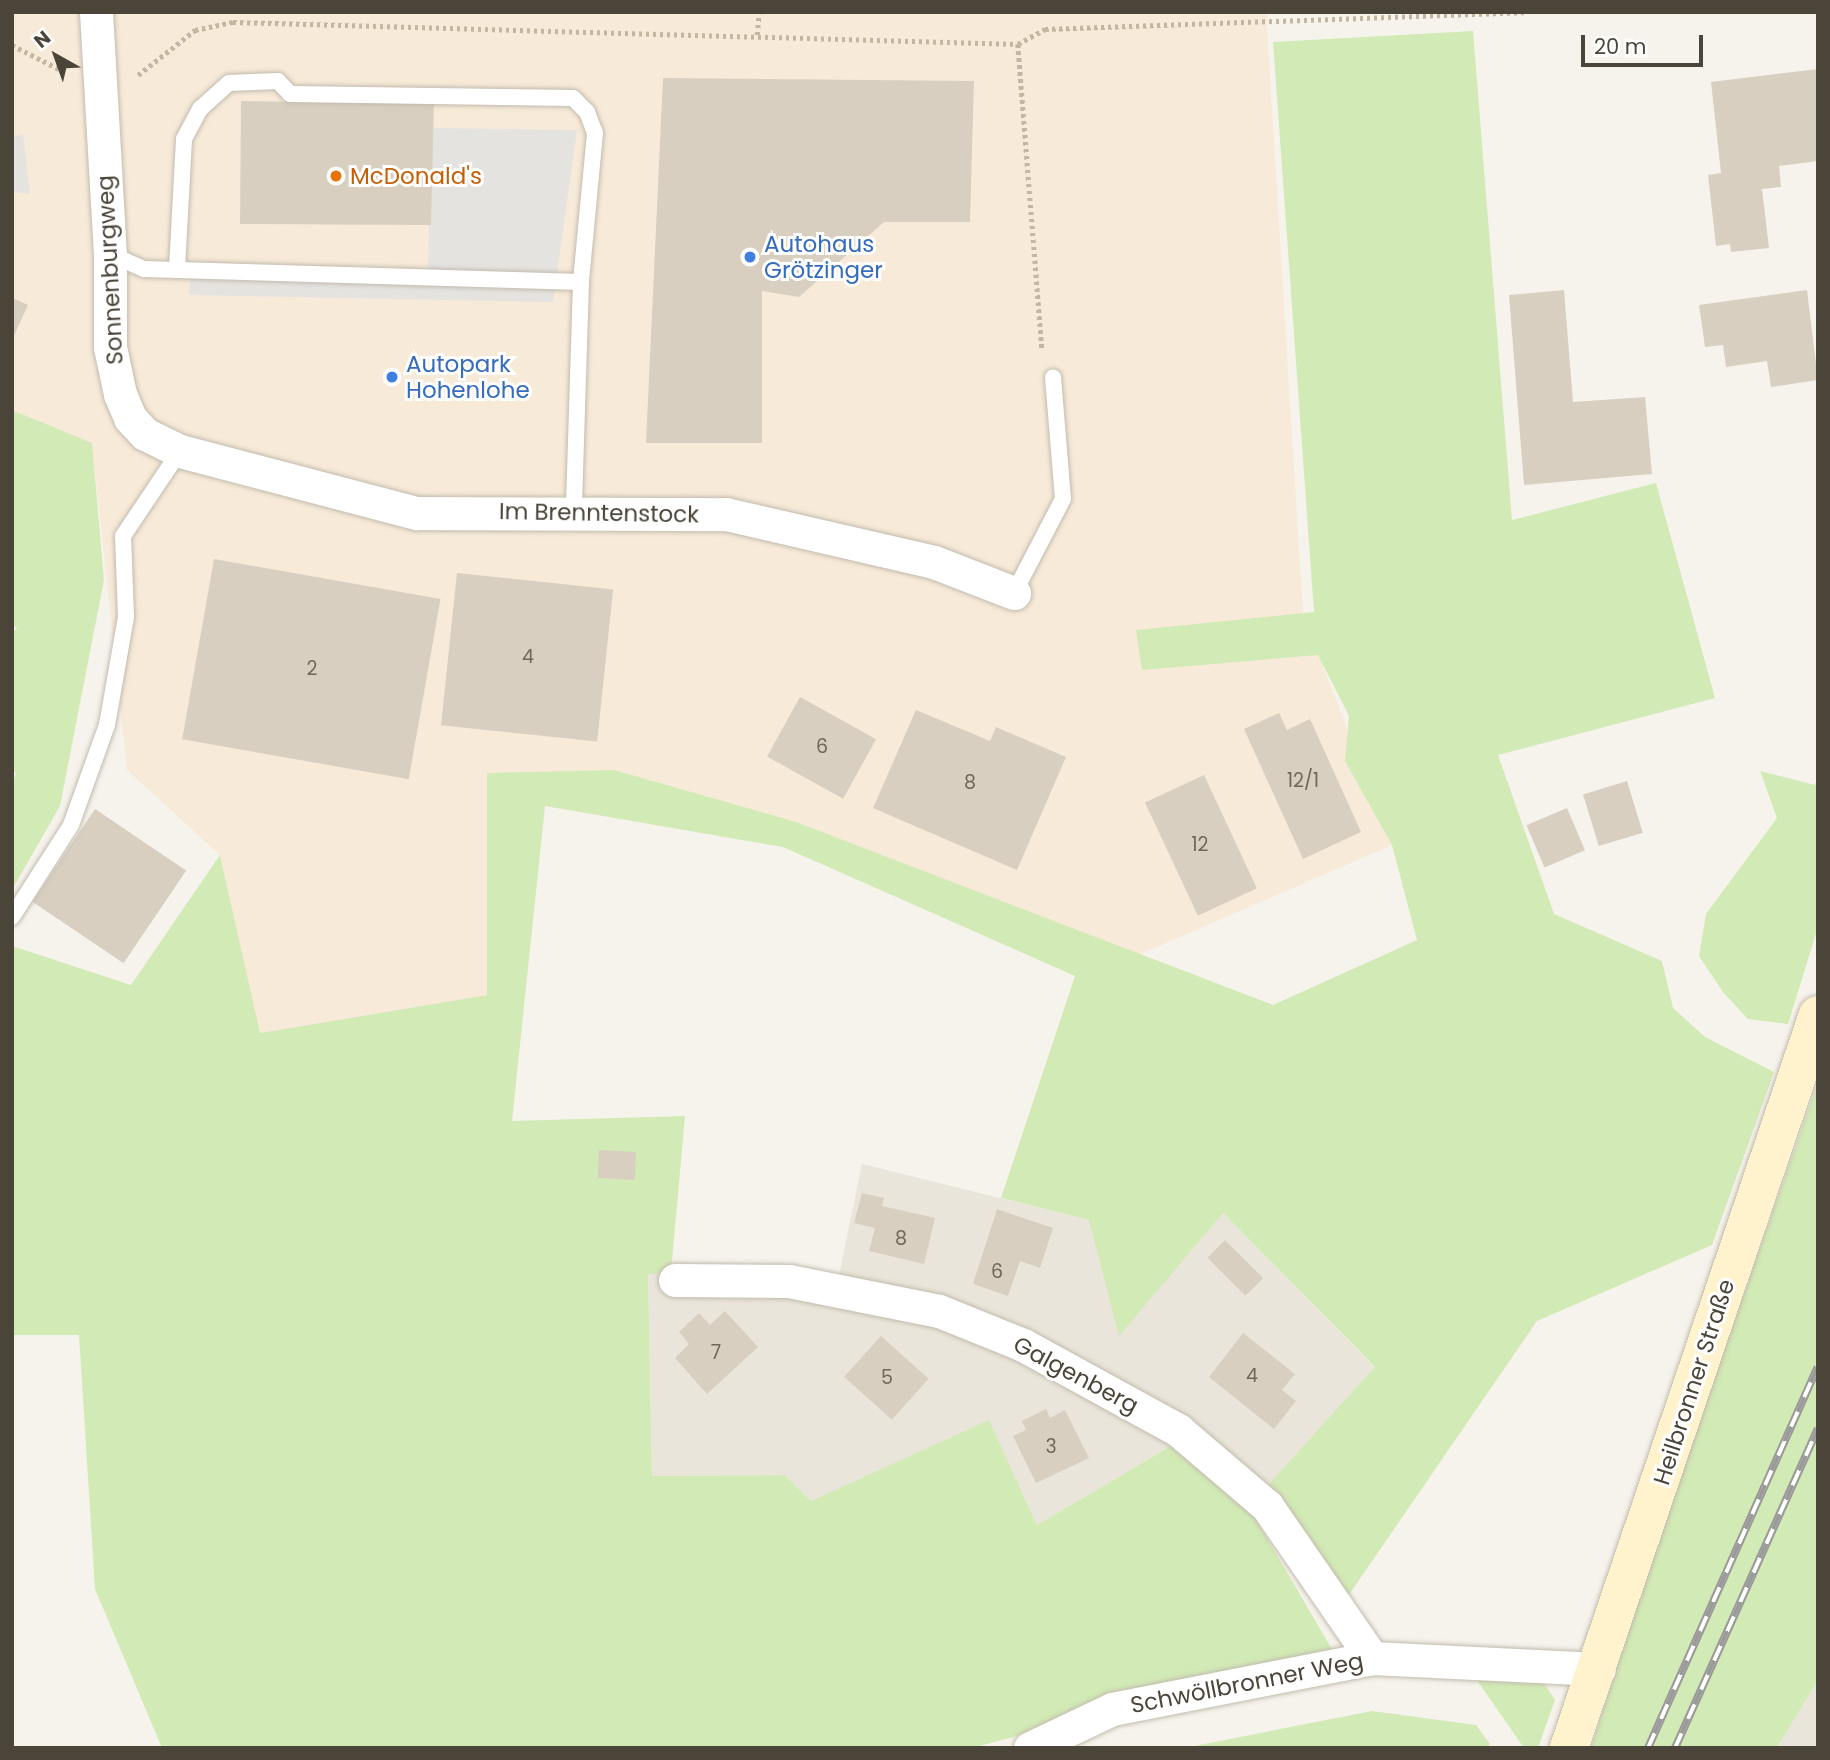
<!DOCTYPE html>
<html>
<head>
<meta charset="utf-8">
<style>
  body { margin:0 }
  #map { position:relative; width:1830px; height:1760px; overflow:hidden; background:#f6f3ec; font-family:Poppins,sans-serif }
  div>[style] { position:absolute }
  .residential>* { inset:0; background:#eae5da }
  .commercial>* { inset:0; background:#f7ead8 }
  .green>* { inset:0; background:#d2eab5 }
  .parking>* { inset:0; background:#e5e3e0 }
  .building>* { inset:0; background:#d8cfc1; transform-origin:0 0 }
  .path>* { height:4.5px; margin-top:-2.25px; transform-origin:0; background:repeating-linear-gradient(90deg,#c4b79f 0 3.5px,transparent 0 7px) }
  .roads { filter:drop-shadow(0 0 2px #c2bbae) drop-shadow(0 0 2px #c2bbae) }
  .service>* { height:16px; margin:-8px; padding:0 8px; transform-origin:8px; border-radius:8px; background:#fff }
  .minor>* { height:33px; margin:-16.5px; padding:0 16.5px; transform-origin:16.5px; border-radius:16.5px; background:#fff }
  .secondary>* { height:38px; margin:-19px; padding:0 19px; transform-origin:19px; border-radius:19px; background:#fff3cd }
  .rail>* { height:8px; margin-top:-4px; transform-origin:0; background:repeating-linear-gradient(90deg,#fff 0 16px,#9a9a9a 0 32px); box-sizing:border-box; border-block:2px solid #9a9a9a }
  .dots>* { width:19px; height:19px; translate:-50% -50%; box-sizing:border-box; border:4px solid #fff; border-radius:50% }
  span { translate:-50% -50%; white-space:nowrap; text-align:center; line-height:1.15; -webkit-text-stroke:6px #fff; paint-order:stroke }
  .number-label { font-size:19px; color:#6e675b }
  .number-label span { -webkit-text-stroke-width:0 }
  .food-label { font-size:23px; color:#c56008 }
  .left { translate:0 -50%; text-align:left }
  .shop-label { font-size:23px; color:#366cbe }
  .street-label { font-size:23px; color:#4b4439 }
  .frame { position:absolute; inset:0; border:14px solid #4b4439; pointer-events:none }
  .north { position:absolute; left:21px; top:21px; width:70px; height:70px; -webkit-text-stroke:5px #fff; paint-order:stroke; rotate:320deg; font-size:19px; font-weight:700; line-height:28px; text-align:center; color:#4b4439 }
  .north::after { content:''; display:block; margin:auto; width:24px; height:32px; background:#4b4439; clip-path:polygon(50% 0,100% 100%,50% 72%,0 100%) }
  .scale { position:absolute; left:1581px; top:35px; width:122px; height:32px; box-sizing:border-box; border:4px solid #4b4439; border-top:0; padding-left:9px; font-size:21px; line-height:24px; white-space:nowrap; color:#4b4439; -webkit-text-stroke:5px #fff; paint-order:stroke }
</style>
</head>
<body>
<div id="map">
  <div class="residential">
    <i style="clip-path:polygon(862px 1164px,1089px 1220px,1223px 1213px,1375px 1368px,1250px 1509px,1176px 1443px,1037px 1525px,989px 1421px,811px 1501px,785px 1475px,652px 1476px,648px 1273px,781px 1267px,838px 1280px)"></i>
    <i style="clip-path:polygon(1818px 1680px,1818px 1748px,1777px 1748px)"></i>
  </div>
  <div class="commercial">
    <i style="clip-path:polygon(12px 12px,1266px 12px,1303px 614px,1392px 845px,1136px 956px,796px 822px,487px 773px,487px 995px,259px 1033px,220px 855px,127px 770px,92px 444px,12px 410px)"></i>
  </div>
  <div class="green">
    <i style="clip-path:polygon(1473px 31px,1512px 520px,1656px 483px,1715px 698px,1498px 755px,1554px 914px,1662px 961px,1673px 1008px,1705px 1037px,1774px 1072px,1712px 1245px,1537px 1321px,1346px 1599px,1269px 1484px,1375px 1367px,1223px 1213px,1119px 1336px,1089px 1220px,1001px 1198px,1075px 976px,783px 847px,545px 806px,512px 1121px,685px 1116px,671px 1272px,648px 1274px,652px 1476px,785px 1475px,811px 1501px,989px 1420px,1037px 1525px,1176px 1443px,1250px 1509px,1333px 1651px,972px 1748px,162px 1748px,95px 1589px,79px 1335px,12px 1335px,12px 946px,131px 985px,220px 855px,260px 1033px,487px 995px,487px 773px,614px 770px,796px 822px,1273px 1005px,1417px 940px,1392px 845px,1345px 761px,1349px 716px,1318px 655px,1142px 670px,1136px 630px,1314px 612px,1273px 42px)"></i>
    <i style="clip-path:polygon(12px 410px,92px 443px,104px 580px,60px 806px,12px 890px,12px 783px,16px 774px,12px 769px,12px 633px,17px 628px,12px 625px)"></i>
    <i style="clip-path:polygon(1760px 771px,1815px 785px,1818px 777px,1818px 927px,1788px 1024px,1748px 1019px,1723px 992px,1699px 956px,1706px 914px,1777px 818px)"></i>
    <i style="clip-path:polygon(1818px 1082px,1818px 1680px,1777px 1748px,1591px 1748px,1649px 1565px)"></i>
    <i style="clip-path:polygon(1474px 1676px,1543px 1682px,1555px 1700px,1538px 1748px,1524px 1748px)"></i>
    <i style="clip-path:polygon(1372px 1711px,1476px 1725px,1490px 1744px,1488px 1748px,1184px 1748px)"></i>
  </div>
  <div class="parking">
    <i style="clip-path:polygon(431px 128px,577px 130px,553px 302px,189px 295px,191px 273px,428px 279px)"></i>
    <i style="clip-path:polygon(23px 134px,30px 194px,12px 192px,12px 137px)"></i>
  </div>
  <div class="building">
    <i style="clip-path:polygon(1818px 69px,1818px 161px,1779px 166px,1781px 187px,1762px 189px,1769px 248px,1731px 252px,1730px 244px,1716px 246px,1708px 175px,1721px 173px,1711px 82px)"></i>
    <i style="clip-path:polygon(663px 78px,974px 81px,970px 222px,884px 222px,799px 297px,762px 291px,762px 443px,646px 443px)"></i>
    <i style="clip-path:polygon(300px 95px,434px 98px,431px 225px,240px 224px,241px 101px,300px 102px)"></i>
    <i style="clip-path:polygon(1564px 290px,1573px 402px,1645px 397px,1652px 474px,1524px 485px,1509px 295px)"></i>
    <i style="clip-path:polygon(1807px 290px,1818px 380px,1771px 387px,1767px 361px,1726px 367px,1723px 345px,1705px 347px,1699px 305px)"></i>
    <i style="clip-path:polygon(12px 298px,28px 305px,12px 340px)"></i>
    <i style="left:214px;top:559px;width:230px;height:183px;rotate:10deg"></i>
    <i style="left:457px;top:573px;width:157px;height:153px;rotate:6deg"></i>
    <i style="left:800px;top:697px;width:87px;height:68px;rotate:29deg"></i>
    <i style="clip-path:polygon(916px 710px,990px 741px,996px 727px,1066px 757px,1017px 870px,873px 808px)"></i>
    <i style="clip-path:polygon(1279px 713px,1287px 730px,1310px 719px,1361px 832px,1303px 859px,1244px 729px)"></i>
    <i style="left:1204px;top:775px;width:125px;height:65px;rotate:65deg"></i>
    <i style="left:1627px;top:781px;width:54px;height:46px;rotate:73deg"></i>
    <i style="left:1567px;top:808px;width:46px;height:44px;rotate:67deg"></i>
    <i style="left:95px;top:809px;width:110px;height:112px;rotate:34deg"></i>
    <i style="left:599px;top:1150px;width:37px;height:28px;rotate:3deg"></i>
    <i style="clip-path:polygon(862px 1193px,884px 1198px,882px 1206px,935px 1218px,924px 1264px,869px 1251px,875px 1228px,854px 1223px)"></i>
    <i style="clip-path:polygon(997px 1209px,1053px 1228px,1040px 1268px,1020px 1261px,1008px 1296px,973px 1284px)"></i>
    <i style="left:1225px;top:1240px;width:54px;height:25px;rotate:45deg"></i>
    <i style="clip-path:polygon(725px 1311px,758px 1347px,707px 1394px,675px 1358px,689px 1344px,679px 1332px,699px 1313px,710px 1325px)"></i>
    <i style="clip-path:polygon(1243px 1333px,1295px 1374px,1282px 1390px,1296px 1401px,1274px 1429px,1209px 1377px)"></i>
    <i style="left:881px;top:1336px;width:64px;height:55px;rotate:42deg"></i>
    <i style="clip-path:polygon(1046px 1409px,1050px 1418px,1065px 1410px,1089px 1458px,1036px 1483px,1013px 1436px,1026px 1430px,1022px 1421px)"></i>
  </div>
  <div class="path">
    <i style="left:757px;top:35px;width:23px;rotate:-85deg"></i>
    <i style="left:1018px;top:44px;width:307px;rotate:85.5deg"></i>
    <i style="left:12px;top:45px;width:55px;rotate:27deg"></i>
    <i style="left:138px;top:75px;width:73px;rotate:-38.3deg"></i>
    <i style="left:195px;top:30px;width:39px;rotate:-12deg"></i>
    <i style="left:233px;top:22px;width:785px;rotate:1.61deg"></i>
    <i style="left:1018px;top:44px;width:31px;rotate:-29deg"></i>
    <i style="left:1045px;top:29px;width:479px;rotate:-2deg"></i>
  </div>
  <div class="roads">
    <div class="service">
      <i style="left:110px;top:254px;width:37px;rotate:24deg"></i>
      <i style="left:144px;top:269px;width:437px;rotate:1.7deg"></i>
      <i style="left:177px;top:269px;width:130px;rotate:-86.9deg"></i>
      <i style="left:184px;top:139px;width:34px;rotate:-62deg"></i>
      <i style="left:200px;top:109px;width:39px;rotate:-42deg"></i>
      <i style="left:229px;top:83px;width:49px;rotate:-2.3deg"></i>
      <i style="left:278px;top:81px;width:18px;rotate:47deg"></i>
      <i style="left:290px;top:94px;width:283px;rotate:0.8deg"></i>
      <i style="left:573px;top:98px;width:20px;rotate:45deg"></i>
      <i style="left:587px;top:112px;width:22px;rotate:69deg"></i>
      <i style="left:595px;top:133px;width:150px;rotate:95.4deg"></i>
      <i style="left:581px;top:282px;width:228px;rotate:91.8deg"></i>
      <i style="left:1014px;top:593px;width:106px;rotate:-62.5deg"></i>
      <i style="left:1063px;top:499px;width:122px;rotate:-94.7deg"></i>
      <i style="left:12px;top:917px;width:109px;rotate:-57.3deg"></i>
      <i style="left:71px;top:825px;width:106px;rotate:-70.2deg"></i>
      <i style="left:107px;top:725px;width:110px;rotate:-80deg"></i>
      <i style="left:126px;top:617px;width:81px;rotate:-92.1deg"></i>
      <i style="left:123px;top:536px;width:102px;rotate:-56.2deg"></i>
    </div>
    <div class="minor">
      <i style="left:96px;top:12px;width:242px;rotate:86.7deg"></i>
      <i style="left:110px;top:254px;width:93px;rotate:90deg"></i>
      <i style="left:110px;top:347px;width:48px;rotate:78deg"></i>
      <i style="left:120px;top:394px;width:26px;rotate:67deg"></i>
      <i style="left:130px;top:418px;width:22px;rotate:47deg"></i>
      <i style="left:145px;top:434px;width:39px;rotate:26deg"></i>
      <i style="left:180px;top:451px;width:245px;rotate:14.7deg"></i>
      <i style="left:417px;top:513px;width:309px;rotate:0.2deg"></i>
      <i style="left:726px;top:514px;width:213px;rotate:13deg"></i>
      <i style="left:934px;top:562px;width:86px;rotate:21.2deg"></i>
      <i style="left:675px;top:1280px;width:114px;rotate:0.5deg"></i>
      <i style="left:789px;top:1281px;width:153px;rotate:11.3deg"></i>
      <i style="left:939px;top:1311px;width:91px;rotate:22deg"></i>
      <i style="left:1023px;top:1345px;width:177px;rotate:28.7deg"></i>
      <i style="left:1178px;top:1430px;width:117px;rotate:40.5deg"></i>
      <i style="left:1267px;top:1506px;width:185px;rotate:55.4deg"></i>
      <i style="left:1030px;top:1748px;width:91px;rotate:-25.4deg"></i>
      <i style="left:1112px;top:1709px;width:265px;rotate:-11.1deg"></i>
      <i style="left:1372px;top:1658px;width:227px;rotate:2.8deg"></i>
    </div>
    <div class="secondary">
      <i style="left:1569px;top:1748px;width:774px;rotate:-71.24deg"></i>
    </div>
  </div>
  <div class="rail">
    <i style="left:1648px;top:1748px;width:417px;rotate:-66deg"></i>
    <i style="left:1675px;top:1748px;width:350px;rotate:-65.9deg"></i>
  </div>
  <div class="dots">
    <i style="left:336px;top:176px;background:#e8710a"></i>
    <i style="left:750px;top:257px;background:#3f7fe0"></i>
    <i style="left:392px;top:377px;background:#3f7fe0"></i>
  </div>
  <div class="number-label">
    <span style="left:528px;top:657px">4</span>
    <span style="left:312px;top:669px">2</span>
    <span style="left:822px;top:747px">6</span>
    <span style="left:1303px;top:781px">12/1</span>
    <span style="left:970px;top:783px">8</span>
    <span style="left:1200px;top:845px">12</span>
    <span style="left:901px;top:1239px">8</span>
    <span style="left:997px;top:1272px">6</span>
    <span style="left:716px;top:1353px">7</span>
    <span style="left:1252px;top:1376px">4</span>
    <span style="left:887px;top:1378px">5</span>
    <span style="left:1051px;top:1447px">3</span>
  </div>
  <div class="food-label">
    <span class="left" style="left:350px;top:176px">McDonald's</span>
  </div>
  <div class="shop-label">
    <span class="left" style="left:764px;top:257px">Autohaus<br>Grötzinger</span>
    <span class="left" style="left:406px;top:377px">Autopark<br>Hohenlohe</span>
  </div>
  <div class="street-label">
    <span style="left:110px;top:270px;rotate:-93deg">Sonnenburgweg</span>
    <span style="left:599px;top:513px;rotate:1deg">Im Brenntenstock</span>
    <span style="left:1076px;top:1375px;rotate:28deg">Galgenberg</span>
    <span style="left:1694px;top:1382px;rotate:-72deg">Heilbronner Straße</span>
    <span style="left:1247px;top:1683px;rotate:-11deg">Schwöllbronner Weg</span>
  </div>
  <div class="frame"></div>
  <div class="north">N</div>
  <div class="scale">20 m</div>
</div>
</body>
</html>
